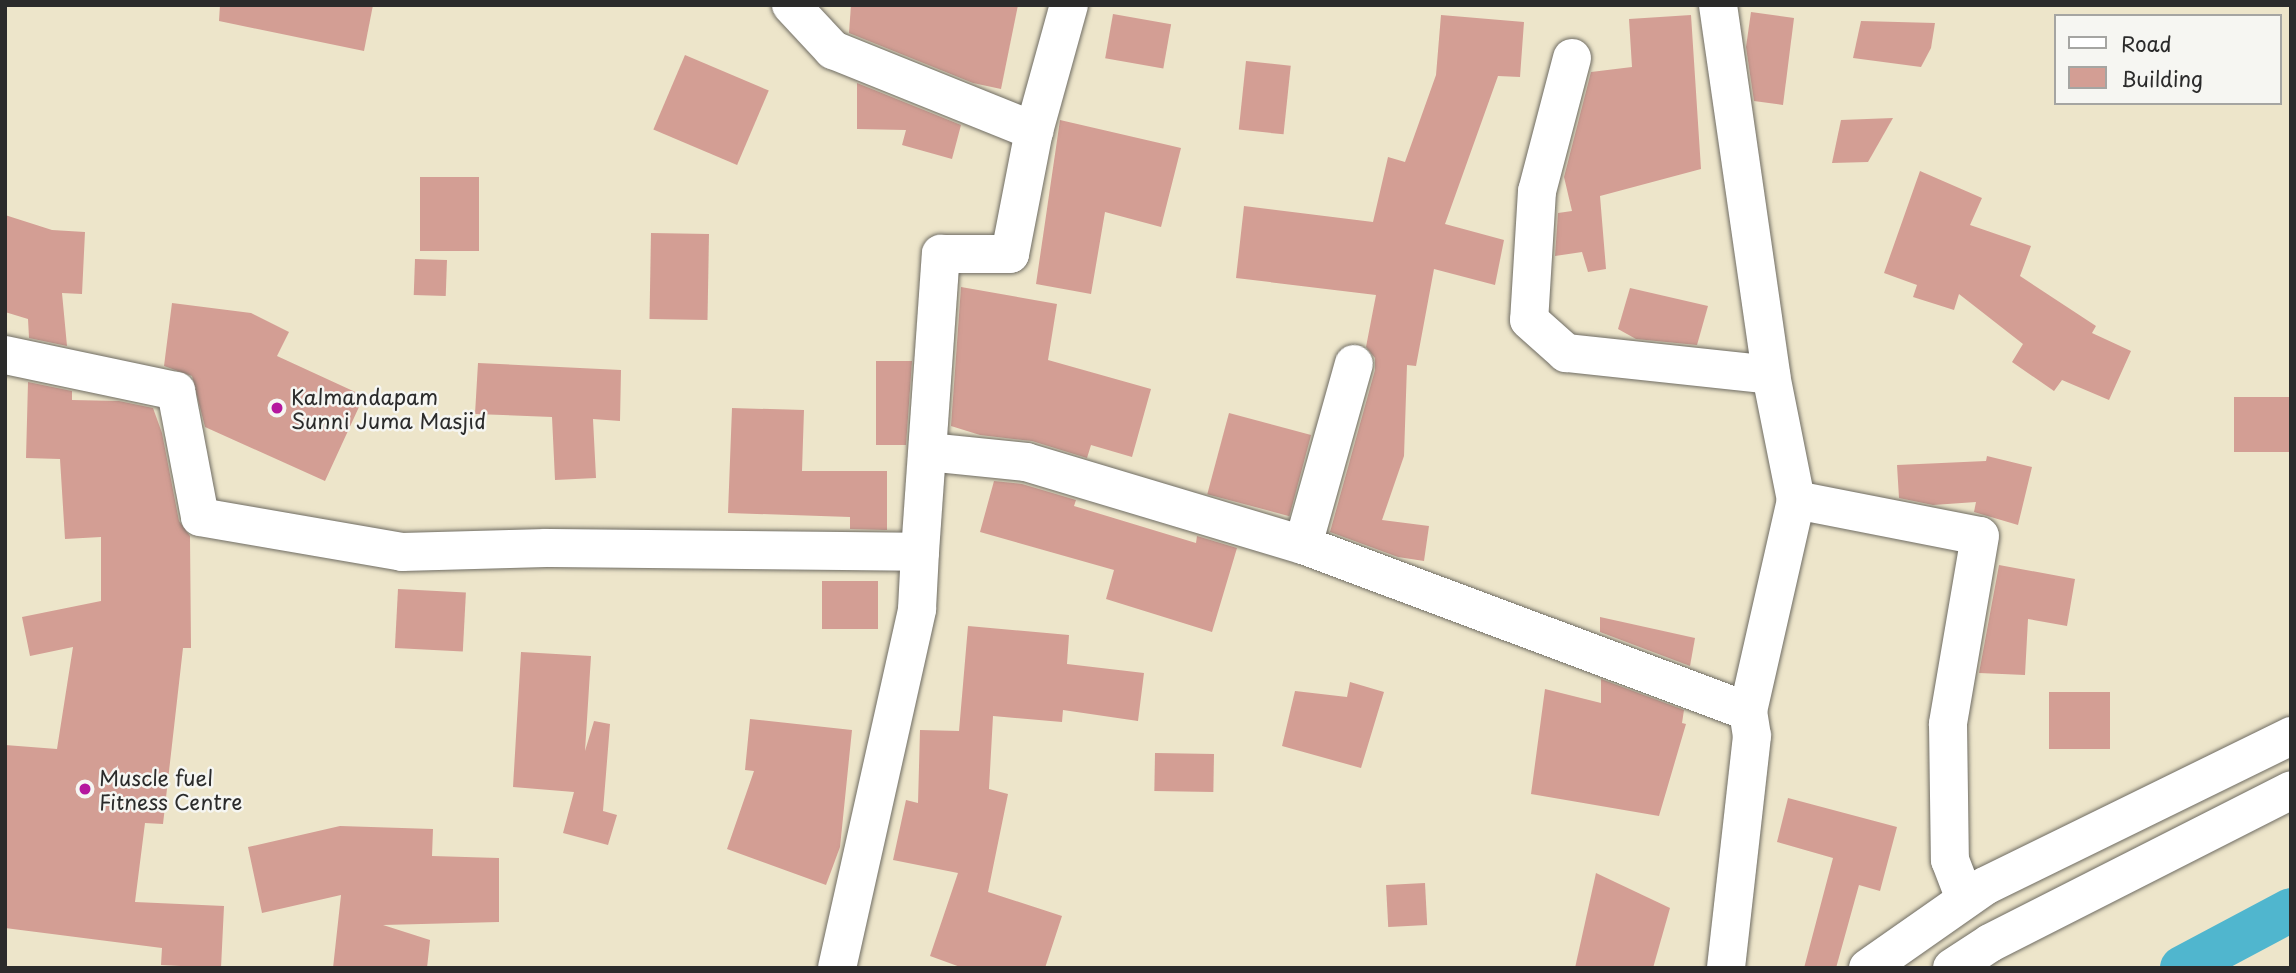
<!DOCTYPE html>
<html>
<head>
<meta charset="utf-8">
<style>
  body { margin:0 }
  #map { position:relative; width:2296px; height:973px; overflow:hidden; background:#ede5ca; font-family:"Playpen Sans",sans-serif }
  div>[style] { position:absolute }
  .canal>* { height:44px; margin:-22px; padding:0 22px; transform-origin:22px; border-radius:22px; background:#50b6ce }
  .building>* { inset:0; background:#d39e94; transform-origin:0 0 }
  .roads { filter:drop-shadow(0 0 2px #6f6c63) drop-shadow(0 0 2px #6f6c63) }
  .street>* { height:38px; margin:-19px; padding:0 19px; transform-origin:19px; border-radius:19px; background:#fff }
  .highway>* { height:38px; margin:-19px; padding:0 19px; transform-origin:19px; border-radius:19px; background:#fff }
  .dots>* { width:19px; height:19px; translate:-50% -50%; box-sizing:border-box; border:4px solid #f6f6f2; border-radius:50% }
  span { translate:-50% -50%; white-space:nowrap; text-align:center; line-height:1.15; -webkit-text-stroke:5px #f6f6f2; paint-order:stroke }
  .poi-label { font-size:21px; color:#2b2b2b }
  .left { translate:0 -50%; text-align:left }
  .frame { position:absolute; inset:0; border:7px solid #2b2b2b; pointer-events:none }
  .legend { position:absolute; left:2054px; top:14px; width:228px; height:91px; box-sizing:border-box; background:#f6f6f2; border:2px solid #a5a5a2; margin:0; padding:9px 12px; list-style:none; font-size:21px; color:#2b2b2b }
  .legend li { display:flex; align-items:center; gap:14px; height:35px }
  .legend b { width:35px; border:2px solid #a5a5a2 }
</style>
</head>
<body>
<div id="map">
  <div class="canal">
    <i style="left:2182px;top:968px;width:123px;rotate:-28deg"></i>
  </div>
  <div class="building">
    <i style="clip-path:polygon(220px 5px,373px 5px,364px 51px,219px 21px)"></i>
    <i style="clip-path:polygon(851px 5px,1018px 5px,1001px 89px,973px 83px,849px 33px)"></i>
    <i style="clip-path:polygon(1751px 12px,1794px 18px,1783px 105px,1754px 101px,1746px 47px)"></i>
    <i style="left:1113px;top:14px;width:59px;height:45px;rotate:10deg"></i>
    <i style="clip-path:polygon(1441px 15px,1524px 22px,1520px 77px,1498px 76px,1445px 224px,1504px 240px,1495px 285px,1434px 269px,1416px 366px,1407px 365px,1404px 456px,1382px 520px,1429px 526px,1424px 561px,1398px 557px,1330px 532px,1375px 370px,1375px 358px,1366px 347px,1376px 295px,1236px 278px,1244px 206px,1373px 222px,1388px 157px,1405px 162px,1436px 75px)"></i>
    <i style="clip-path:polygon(1691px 15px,1701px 169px,1600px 196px,1606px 269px,1588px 272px,1582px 252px,1555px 256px,1558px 213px,1572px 211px,1564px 177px,1591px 72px,1632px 67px,1629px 19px)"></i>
    <i style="clip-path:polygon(1861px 21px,1935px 23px,1931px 48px,1921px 67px,1853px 58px)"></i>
    <i style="left:685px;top:55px;width:91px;height:81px;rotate:23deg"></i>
    <i style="left:1246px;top:61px;width:45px;height:69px;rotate:6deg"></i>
    <i style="clip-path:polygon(857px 83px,961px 125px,952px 159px,902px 145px,906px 130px,857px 129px)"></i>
    <i style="clip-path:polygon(1893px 118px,1868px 162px,1832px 163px,1841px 120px)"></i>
    <i style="clip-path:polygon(1060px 120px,1181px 148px,1161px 227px,1105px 212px,1091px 294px,1036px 284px)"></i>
    <i style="clip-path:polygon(1920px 171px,1982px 198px,1970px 225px,2031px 246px,2020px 276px,2096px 326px,2092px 333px,2131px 351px,2109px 400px,2062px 380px,2054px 391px,2012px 362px,2023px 344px,1959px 294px,1954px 310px,1913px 297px,1917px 285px,1884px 273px)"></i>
    <i style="left:420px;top:177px;width:59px;height:74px"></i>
    <i style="clip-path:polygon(5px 215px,52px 230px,85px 232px,82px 294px,62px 293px,67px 346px,29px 338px,28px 319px,5px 312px)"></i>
    <i style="left:651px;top:233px;width:58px;height:86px;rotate:1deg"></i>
    <i style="left:415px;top:259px;width:32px;height:36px;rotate:2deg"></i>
    <i style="clip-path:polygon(961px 287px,1057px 304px,1048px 360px,1151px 389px,1132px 457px,1091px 445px,1087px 458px,1032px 441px,980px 435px,951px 426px)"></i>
    <i style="clip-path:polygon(1630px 288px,1708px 306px,1697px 345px,1636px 339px,1618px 329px)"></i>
    <i style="clip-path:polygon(172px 303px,251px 313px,289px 332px,277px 356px,364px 396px,325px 481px,205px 427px,192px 376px,164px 366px)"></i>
    <i style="clip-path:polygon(876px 361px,912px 361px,906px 445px,876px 445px)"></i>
    <i style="clip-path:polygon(478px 363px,621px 370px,620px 421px,593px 419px,596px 478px,555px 480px,552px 417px,475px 414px)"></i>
    <i style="clip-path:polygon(28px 382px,72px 391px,72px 400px,119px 401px,153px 408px,162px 433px,179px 521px,190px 536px,191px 648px,183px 648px,163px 824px,145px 823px,135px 902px,224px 906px,221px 968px,161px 965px,162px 948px,5px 928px,5px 745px,57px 749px,73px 647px,30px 656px,22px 617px,101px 601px,101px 537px,65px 539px,60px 459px,26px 458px)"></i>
    <i style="left:2234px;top:397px;width:57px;height:55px"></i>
    <i style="clip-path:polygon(732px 408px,804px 410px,802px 471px,887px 471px,887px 530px,850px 529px,850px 517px,728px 513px)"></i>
    <i style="left:1229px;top:413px;width:85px;height:84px;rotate:15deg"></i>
    <i style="clip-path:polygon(1987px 456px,2032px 467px,2018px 525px,1974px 512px,1976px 502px,1933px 505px,1899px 498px,1897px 465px,1986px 461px)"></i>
    <i style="clip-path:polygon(994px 481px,1022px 484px,1076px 500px,1074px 506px,1196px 543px,1197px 536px,1237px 548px,1212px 632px,1106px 599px,1114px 570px,980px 532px)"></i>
    <i style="clip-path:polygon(1999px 565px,2075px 579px,2067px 626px,2028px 619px,2025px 675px,1979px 673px)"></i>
    <i style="left:822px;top:581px;width:56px;height:48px"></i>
    <i style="left:398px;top:589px;width:68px;height:59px;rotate:3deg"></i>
    <i style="clip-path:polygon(1600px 617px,1695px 638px,1690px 666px,1600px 632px)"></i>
    <i style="clip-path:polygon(968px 626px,1069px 635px,1067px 664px,1144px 673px,1138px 721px,1063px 710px,1062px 722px,993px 716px,989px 789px,1008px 794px,988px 892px,1062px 916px,1045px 968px,963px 968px,930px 956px,958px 873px,893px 860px,906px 800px,918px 803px,920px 730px,959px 731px)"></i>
    <i style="clip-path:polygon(521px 652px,591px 656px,585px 751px,594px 721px,610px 724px,603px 811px,617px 815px,608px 845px,563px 833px,574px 792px,513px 787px)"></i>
    <i style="clip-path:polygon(1601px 679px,1684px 710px,1682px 723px,1686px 724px,1659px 816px,1531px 794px,1545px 689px,1601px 703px)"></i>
    <i style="clip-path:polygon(1350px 682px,1384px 692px,1361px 768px,1282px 746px,1295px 691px,1347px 697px)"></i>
    <i style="left:2049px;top:692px;width:61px;height:57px"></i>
    <i style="clip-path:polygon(750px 719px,852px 730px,840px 847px,826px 885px,727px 849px,754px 771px,745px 770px)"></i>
    <i style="left:1155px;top:753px;width:59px;height:38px;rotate:1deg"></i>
    <i style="clip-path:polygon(1788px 798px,1897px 827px,1880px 891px,1859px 885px,1836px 968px,1804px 968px,1833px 858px,1777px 842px)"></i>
    <i style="clip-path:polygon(340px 826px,433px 829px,432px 856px,499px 858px,499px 922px,383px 925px,430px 940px,427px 968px,333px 968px,341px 895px,262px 913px,248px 847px)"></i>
    <i style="clip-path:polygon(1596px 873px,1670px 908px,1653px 968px,1575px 968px)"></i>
    <i style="left:1425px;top:883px;width:42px;height:39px;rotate:87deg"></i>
  </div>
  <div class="roads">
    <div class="street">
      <i style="left:791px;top:5px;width:62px;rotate:47deg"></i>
      <i style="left:833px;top:50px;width:217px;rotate:21.9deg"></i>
      <i style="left:1718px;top:5px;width:374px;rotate:81.8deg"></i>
      <i style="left:1771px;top:375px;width:127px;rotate:78.7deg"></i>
      <i style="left:1796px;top:500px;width:216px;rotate:102.8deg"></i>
      <i style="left:1748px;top:711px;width:25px;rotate:81deg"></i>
      <i style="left:1752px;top:736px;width:233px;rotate:96.4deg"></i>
      <i style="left:1572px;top:58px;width:138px;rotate:104.7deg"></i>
      <i style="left:1537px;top:191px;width:129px;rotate:93.5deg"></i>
      <i style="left:1529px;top:320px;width:50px;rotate:41.7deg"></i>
      <i style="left:1566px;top:353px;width:206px;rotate:6.1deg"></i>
      <i style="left:5px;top:355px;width:175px;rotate:11.9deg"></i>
      <i style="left:176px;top:391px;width:128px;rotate:79.2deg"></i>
      <i style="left:200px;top:517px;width:205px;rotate:9.8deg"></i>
      <i style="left:402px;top:552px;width:144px;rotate:-1.6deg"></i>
      <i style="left:546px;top:548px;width:374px;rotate:0.6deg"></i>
      <i style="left:920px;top:552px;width:299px;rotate:-86deg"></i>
      <i style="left:941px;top:254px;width:69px"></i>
      <i style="left:1010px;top:254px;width:125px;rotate:-79deg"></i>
      <i style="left:1034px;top:131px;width:131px;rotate:-74.5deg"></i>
      <i style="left:928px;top:452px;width:99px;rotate:5.8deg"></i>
      <i style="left:1026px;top:462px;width:289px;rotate:16.7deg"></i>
      <i style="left:1303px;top:545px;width:475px;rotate:20.5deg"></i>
      <i style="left:1796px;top:500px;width:187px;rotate:11.1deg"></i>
      <i style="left:1980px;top:536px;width:191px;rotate:99.7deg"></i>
      <i style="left:1948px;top:724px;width:136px;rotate:89.2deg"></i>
      <i style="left:1950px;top:860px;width:42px;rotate:69deg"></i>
      <i style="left:1303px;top:545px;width:188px;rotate:-74.3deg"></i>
      <i style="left:837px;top:968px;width:368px;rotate:-77.4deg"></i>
      <i style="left:917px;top:609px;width:57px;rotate:-87deg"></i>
    </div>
    <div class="highway">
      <i style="left:1868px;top:968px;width:143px;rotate:-35deg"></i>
      <i style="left:1985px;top:886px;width:341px;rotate:-26.1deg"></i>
      <i style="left:1952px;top:968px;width:45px;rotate:-33.3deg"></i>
      <i style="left:1990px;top:943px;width:338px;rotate:-26.9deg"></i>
    </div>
  </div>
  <div class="dots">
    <i style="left:277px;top:408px;background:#b5179e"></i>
    <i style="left:85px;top:789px;background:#b5179e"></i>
  </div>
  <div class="poi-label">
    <span class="left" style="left:291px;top:408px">Kalmandapam<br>Sunni Juma Masjid</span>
    <span class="left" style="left:99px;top:789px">Muscle fuel<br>Fitness Centre</span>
  </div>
  <div class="frame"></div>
  <ul class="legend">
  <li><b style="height:9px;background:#fff"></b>Road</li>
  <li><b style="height:19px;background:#d39e94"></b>Building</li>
  </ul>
</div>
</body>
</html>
